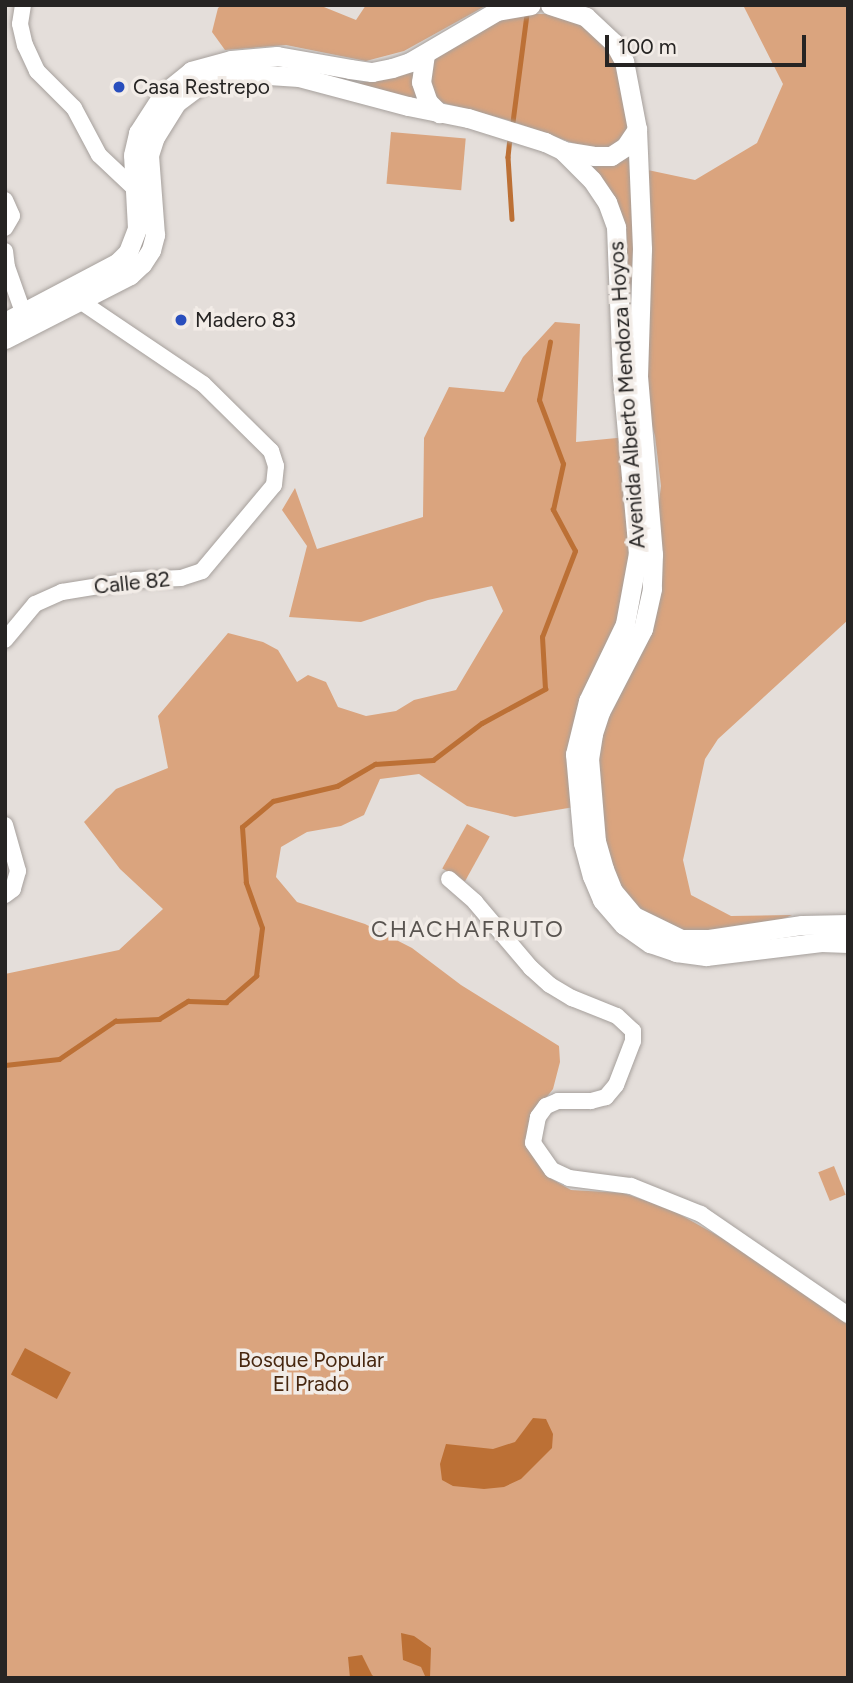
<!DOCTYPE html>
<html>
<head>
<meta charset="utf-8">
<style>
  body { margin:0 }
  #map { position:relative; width:853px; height:1683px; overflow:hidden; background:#e4deda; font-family:Figtree,sans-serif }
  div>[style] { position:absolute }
  .green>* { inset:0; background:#daa47e; transform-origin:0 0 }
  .water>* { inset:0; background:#bc7035; transform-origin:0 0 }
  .stream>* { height:4.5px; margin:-2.25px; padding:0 2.25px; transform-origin:2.25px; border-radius:2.25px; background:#bc7035 }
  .roads { filter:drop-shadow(0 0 2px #a6a09c) drop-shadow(0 0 2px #a6a09c) }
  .minor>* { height:16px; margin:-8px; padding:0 8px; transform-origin:8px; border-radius:8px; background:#fff }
  .major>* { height:19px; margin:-9.5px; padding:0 9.5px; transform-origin:9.5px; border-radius:9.5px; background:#fff }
  .dots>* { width:19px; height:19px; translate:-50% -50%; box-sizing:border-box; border:4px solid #f2ece7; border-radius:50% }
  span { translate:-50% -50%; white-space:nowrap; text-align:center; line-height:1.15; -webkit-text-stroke:7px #f2ece7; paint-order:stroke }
  .poi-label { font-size:21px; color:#262423 }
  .left { translate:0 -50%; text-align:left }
  .street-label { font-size:21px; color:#262423 }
  .park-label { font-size:21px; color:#47270f }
  .neighbourhood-label { font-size:23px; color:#595450; letter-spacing:2px }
  .frame { position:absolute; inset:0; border:7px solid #262423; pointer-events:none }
  .scale { position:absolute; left:605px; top:35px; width:201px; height:32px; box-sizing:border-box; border:4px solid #262423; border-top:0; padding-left:9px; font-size:21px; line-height:24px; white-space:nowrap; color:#262423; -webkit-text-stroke:5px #f2ece7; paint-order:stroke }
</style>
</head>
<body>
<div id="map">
  <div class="green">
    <i style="clip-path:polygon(222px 5px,319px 5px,356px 20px,366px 5px,487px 5px,404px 51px,366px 61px,286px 45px,225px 50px,212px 32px,218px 8px)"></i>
    <i style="clip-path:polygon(743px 5px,848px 5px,848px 620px,718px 739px,705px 759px,683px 860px,691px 895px,731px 916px,792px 915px,747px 935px,710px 939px,634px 916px,596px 841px,589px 758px,643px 629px,661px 486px,655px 436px,638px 376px,643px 169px,695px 180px,757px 143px,783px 84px)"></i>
    <i style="clip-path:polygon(506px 14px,553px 14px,578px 22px,600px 37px,616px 60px,629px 134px,609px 149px,590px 149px,508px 120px,436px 101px,425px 80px,430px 59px)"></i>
    <i style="clip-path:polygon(416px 66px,423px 103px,355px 84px,387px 78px)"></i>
    <i style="left:391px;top:132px;width:75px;height:52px;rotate:5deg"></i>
    <i style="clip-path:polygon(631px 151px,634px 225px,628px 359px,628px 282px,623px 226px,585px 162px)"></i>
    <i style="clip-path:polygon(555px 322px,580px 324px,576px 442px,627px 437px,634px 588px,580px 806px,515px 817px,467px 806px,419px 774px,380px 779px,364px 815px,341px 826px,307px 832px,281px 847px,276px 877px,297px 902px,365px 924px,412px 948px,461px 985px,559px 1046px,560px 1062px,553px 1089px,532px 1116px,526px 1145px,548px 1177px,571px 1190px,623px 1193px,670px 1209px,747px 1252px,848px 1320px,848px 1678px,5px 1678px,5px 974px,119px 950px,163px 909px,120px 869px,84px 822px,116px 789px,168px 768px,158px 716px,228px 633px,263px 642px,278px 650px,297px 682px,308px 675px,326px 682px,338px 707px,366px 716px,396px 711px,414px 700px,456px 690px,503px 611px,492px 586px,428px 600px,361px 622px,289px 617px,307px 546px,282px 510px,295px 488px,317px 549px,423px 517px,424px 438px,449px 387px,504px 392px,523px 357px)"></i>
    <i style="left:467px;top:824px;width:26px;height:51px;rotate:29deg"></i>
    <i style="left:834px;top:1166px;width:31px;height:17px;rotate:68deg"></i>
  </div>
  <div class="water">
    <i style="left:25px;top:1348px;width:52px;height:30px;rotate:28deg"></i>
    <i style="clip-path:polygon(533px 1418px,546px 1419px,553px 1434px,552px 1448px,521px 1479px,504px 1487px,484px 1489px,453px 1486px,442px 1480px,440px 1464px,446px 1444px,493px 1449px,515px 1442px)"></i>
    <i style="clip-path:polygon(401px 1633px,414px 1636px,431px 1648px,430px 1678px,425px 1676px,421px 1667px,403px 1660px)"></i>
    <i style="clip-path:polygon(362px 1655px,372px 1675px,376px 1678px,350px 1678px,348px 1657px)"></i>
  </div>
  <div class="stream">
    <i style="left:512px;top:126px;width:117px;rotate:-82.6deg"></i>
    <i style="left:510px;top:138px;width:19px;rotate:96deg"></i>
    <i style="left:508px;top:157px;width:62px;rotate:86.3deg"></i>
    <i style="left:5px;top:1065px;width:54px;rotate:-6.3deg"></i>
    <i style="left:59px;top:1059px;width:68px;rotate:-34.2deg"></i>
    <i style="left:115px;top:1021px;width:44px;rotate:-2.6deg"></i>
    <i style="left:159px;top:1019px;width:34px;rotate:-32deg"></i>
    <i style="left:188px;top:1001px;width:38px;rotate:2deg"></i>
    <i style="left:226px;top:1002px;width:40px;rotate:-41deg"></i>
    <i style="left:256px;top:976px;width:48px;rotate:-82.9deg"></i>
    <i style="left:262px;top:928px;width:48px;rotate:-109.6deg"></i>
    <i style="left:246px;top:883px;width:56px;rotate:-94.1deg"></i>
    <i style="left:242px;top:827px;width:40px;rotate:-40deg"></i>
    <i style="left:273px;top:801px;width:66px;rotate:-13.2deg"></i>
    <i style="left:337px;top:786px;width:44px;rotate:-30.1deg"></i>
    <i style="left:375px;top:764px;width:58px;rotate:-3.9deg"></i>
    <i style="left:433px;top:760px;width:61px;rotate:-37.1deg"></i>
    <i style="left:482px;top:723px;width:72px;rotate:-28.4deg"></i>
    <i style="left:545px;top:689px;width:52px;rotate:-93.3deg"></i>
    <i style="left:542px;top:637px;width:92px;rotate:-69deg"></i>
    <i style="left:575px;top:551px;width:47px;rotate:-118.2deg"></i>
    <i style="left:553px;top:510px;width:47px;rotate:-77.7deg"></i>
    <i style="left:563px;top:464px;width:68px;rotate:-110.6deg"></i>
    <i style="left:539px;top:400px;width:59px;rotate:-79.3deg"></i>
  </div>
  <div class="roads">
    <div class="minor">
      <i style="left:23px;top:5px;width:19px;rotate:99deg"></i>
      <i style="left:20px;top:24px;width:22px;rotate:77deg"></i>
      <i style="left:25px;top:45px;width:29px;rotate:65deg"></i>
      <i style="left:37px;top:71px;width:52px;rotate:45deg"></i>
      <i style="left:74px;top:108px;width:53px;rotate:62deg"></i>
      <i style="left:99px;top:155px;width:47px;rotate:43.3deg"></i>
      <i style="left:5px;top:200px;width:17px;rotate:66deg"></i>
      <i style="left:12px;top:216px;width:14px;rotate:120deg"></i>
      <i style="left:5px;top:251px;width:16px;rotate:83deg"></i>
      <i style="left:7px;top:267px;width:48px;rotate:70.4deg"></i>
      <i style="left:5px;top:640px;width:47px;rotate:-50.2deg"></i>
      <i style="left:35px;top:604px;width:30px;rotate:-24deg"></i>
      <i style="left:62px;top:592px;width:74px;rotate:-9.3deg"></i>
      <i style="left:135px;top:580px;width:46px;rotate:-2.5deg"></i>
      <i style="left:181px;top:578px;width:22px;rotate:-18deg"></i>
      <i style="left:202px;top:571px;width:112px;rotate:-50.1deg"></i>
      <i style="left:274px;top:485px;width:19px;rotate:-84deg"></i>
      <i style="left:276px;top:466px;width:16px;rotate:-108deg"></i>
      <i style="left:271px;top:451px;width:95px;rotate:-135.4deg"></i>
      <i style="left:203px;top:384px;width:148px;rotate:-146deg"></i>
      <i style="left:5px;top:825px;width:48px;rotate:74.2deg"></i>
      <i style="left:18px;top:871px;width:19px;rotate:106deg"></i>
      <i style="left:13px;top:889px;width:10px;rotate:143deg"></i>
      <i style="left:449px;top:879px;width:35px;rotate:41deg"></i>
      <i style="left:475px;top:902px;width:87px;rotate:49.7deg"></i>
      <i style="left:531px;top:968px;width:25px;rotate:42deg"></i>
      <i style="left:550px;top:985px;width:26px;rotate:31deg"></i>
      <i style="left:572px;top:998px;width:48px;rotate:21.8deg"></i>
      <i style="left:617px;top:1016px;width:22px;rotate:43deg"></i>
      <i style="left:633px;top:1031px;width:10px;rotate:90deg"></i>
      <i style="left:633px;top:1041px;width:47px;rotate:111.1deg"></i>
      <i style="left:616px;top:1085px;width:16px;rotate:130deg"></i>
      <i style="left:606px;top:1097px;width:16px;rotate:165deg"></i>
      <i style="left:591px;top:1101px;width:33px;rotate:180deg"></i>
      <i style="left:558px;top:1101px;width:13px;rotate:157deg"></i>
      <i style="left:546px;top:1106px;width:14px;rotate:126deg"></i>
      <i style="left:538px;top:1117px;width:26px;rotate:101deg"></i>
      <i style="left:533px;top:1143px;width:33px;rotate:55deg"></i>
      <i style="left:552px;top:1170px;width:19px;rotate:25deg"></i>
      <i style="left:569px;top:1178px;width:63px;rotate:7.4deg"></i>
      <i style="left:631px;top:1186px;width:75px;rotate:21.8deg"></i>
      <i style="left:701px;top:1214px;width:178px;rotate:34.5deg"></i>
    </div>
    <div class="major">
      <i style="left:550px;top:5px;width:38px;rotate:18deg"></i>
      <i style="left:586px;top:17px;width:38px;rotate:43deg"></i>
      <i style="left:614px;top:43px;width:21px;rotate:61deg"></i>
      <i style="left:624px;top:61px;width:69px;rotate:79.2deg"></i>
      <i style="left:637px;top:129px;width:120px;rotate:87.6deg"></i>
      <i style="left:642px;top:249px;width:127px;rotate:91.8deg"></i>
      <i style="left:638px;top:376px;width:179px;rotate:85.2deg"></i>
      <i style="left:653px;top:554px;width:35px;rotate:92deg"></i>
      <i style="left:652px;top:589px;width:41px;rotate:102.7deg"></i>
      <i style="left:643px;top:629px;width:93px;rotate:117.4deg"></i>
      <i style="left:600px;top:712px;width:23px;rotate:108deg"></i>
      <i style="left:593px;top:734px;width:24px;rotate:99deg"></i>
      <i style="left:589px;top:758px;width:83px;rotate:85.2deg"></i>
      <i style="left:596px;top:841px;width:29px;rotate:74deg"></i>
      <i style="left:604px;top:869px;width:24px;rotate:68deg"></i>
      <i style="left:613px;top:891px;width:33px;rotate:50deg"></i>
      <i style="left:634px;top:916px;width:52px;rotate:26.1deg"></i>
      <i style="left:681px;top:939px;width:28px"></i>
      <i style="left:709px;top:939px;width:94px;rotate:-8.6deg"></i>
      <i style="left:802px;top:925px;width:46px;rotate:-1.2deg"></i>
      <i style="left:425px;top:54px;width:28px;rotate:98deg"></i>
      <i style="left:421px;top:82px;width:21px;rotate:71deg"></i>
      <i style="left:428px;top:102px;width:16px;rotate:45deg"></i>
      <i style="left:563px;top:151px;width:30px;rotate:9deg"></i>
      <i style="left:593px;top:156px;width:18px"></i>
      <i style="left:611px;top:156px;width:17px;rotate:-33deg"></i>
      <i style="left:625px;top:147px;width:22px;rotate:-56deg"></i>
      <i style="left:5px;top:322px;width:127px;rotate:-27.8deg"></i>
      <i style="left:117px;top:263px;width:16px;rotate:-45deg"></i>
      <i style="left:128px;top:252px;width:26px;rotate:-69deg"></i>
      <i style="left:137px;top:228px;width:73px;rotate:-93.1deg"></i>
      <i style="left:133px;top:155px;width:23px;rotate:-77deg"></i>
      <i style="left:138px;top:133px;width:46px;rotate:-57.3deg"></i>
      <i style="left:163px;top:94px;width:36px;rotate:-39deg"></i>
      <i style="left:191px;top:71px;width:41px;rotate:-15.4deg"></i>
      <i style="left:231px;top:60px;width:46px;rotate:-5deg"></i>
      <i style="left:277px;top:56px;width:74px;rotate:10.1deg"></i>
      <i style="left:350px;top:69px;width:22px;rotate:8deg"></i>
      <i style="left:372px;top:72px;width:20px;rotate:-11deg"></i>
      <i style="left:392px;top:68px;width:19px;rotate:-18deg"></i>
      <i style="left:410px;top:62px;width:101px;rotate:-30.4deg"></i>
      <i style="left:497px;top:11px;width:34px;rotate:-10deg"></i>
      <i style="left:5px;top:339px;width:140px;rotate:-27.1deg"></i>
      <i style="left:130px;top:275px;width:16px;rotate:-43deg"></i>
      <i style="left:142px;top:264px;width:17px;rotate:-57deg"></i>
      <i style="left:151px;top:250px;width:16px;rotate:-75deg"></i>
      <i style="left:155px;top:235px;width:80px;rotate:-94.3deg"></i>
      <i style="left:149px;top:155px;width:19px;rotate:-72deg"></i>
      <i style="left:155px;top:137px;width:40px;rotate:-58deg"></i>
      <i style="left:176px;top:103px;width:30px;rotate:-37deg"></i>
      <i style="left:200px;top:85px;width:15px;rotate:-20deg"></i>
      <i style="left:214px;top:80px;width:39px;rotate:-9deg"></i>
      <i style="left:253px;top:74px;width:46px;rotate:3.7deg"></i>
      <i style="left:299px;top:77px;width:113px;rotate:14.9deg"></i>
      <i style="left:408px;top:106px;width:61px;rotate:11.3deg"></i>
      <i style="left:468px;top:118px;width:81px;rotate:17.3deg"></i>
      <i style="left:545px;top:142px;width:19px;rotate:25deg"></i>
      <i style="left:562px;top:150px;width:42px;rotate:45deg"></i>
      <i style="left:592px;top:180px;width:27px;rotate:56deg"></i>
      <i style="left:607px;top:202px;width:27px;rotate:70deg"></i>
      <i style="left:616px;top:227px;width:151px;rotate:87.7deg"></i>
      <i style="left:622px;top:378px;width:176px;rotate:84.8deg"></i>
      <i style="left:638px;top:553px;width:72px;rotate:100.4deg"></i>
      <i style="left:625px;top:624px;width:85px;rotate:115.7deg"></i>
      <i style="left:588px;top:701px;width:55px;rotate:103.8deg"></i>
      <i style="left:575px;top:754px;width:89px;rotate:84.9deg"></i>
      <i style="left:583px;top:843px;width:34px;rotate:75deg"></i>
      <i style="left:592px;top:876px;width:26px;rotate:67deg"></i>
      <i style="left:602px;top:900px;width:33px;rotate:49deg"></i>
      <i style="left:624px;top:925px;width:32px;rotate:35deg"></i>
      <i style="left:650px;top:943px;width:28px;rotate:19deg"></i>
      <i style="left:676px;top:952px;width:30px;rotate:8deg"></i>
      <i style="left:706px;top:956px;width:116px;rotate:-6.9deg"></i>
      <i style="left:821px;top:942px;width:27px;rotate:2deg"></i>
    </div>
  </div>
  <div class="dots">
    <i style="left:119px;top:87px;background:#294ebd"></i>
    <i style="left:181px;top:320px;background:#294ebd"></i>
  </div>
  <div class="poi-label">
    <span class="left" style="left:133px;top:87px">Casa Restrepo</span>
    <span class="left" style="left:195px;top:320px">Madero 83</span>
  </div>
  <div class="street-label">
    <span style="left:627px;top:395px;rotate:-94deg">Avenida Alberto Mendoza Hoyos</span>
    <span style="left:132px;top:583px;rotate:-6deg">Calle 82</span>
  </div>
  <div class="park-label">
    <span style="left:311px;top:1372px">Bosque Popular<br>El Prado</span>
  </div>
  <div class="neighbourhood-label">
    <span style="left:468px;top:929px">CHACHAFRUTO</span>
  </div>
  <div class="frame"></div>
  <div class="scale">100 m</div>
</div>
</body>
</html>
